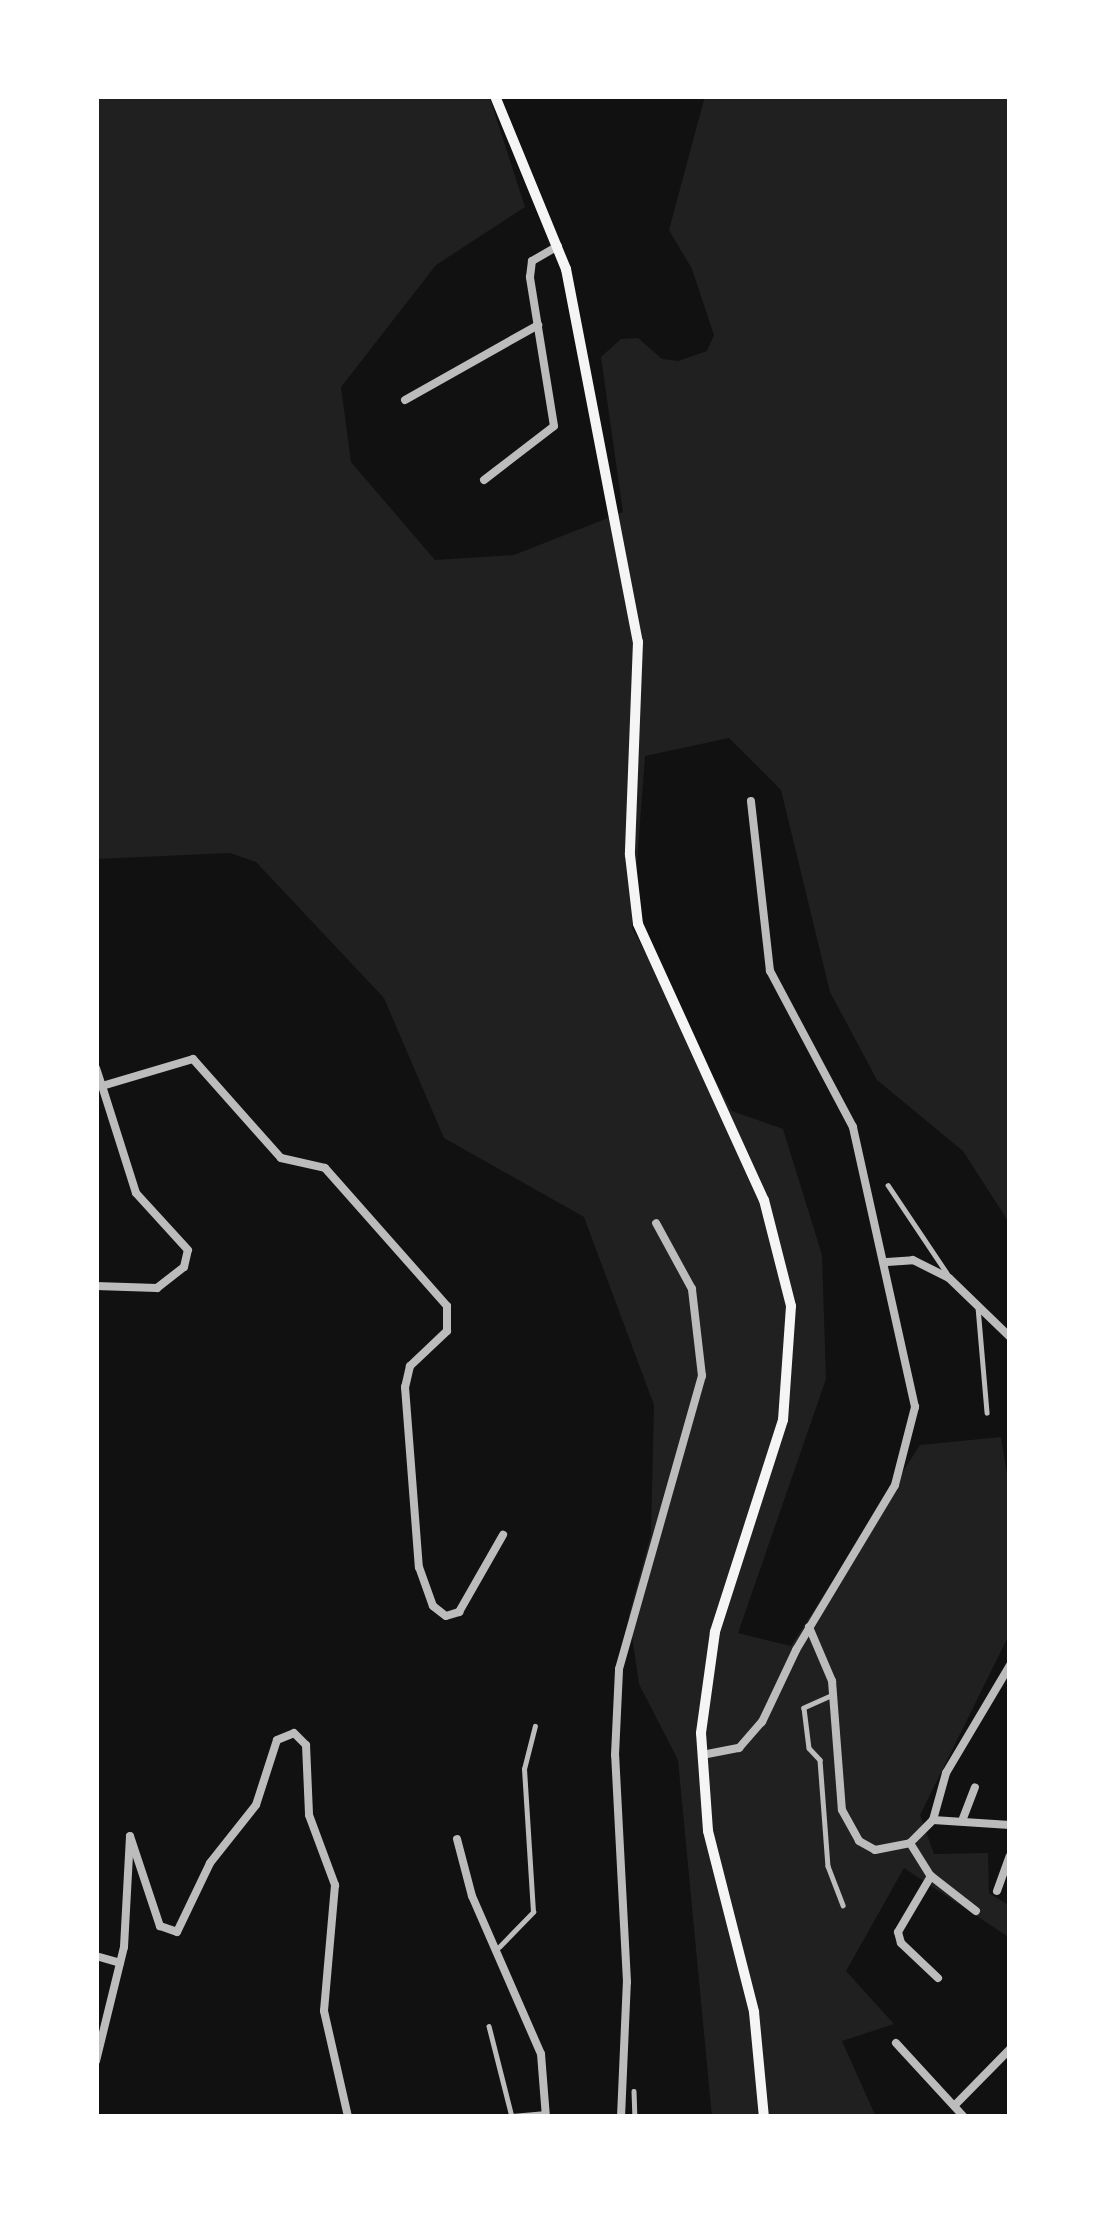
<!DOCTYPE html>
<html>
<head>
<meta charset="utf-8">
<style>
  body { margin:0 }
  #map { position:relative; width:1106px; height:2213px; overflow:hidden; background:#111; font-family:Quicksand,sans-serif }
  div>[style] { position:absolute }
  .green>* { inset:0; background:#202020 }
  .service>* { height:4.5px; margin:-2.25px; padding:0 2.25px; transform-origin:2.25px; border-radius:2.25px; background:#bcbcbc }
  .minor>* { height:8px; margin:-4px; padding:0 4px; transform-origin:4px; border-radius:4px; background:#bcbcbc }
  .secondary>* { height:10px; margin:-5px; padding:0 5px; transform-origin:5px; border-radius:5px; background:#f5f5f5 }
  span { translate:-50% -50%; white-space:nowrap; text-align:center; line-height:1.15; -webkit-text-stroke:9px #fff; paint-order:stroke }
  .frame { position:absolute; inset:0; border:99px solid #fff; pointer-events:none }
</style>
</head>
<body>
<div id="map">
  <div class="green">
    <i style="clip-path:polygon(96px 96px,489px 96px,525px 207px,436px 265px,341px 387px,351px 462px,435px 560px,514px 555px,623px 512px,601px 357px,621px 339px,638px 338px,662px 359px,678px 361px,707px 351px,714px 335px,692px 269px,669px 230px,705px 96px,1010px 96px,1010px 1224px,963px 1151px,877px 1080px,830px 992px,781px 790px,729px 738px,645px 756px,632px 928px,732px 1111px,783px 1129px,822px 1255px,826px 1379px,738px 1633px,791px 1646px,920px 1445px,1001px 1437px,1010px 1494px,1010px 1633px,920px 1815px,934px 1854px,988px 1853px,989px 1893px,1010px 1906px,1010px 1938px,904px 1868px,846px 1971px,894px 2024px,842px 2041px,876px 2117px,712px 2117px,678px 1760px,639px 1684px,629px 1615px,651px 1534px,654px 1405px,584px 1217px,444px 1138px,384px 998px,256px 862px,230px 853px,96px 859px)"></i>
  </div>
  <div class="service">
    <i style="left:888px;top:1185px;width:106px;rotate:56.2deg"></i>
    <i style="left:978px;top:1307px;width:106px;rotate:85.1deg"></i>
    <i style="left:833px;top:1695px;width:32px;rotate:156deg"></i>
    <i style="left:804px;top:1708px;width:40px;rotate:82.9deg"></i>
    <i style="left:809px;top:1748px;width:16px;rotate:47deg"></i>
    <i style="left:820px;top:1760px;width:106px;rotate:85.7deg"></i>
    <i style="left:828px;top:1866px;width:42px;rotate:69deg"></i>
    <i style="left:499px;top:1947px;width:49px;rotate:-45.8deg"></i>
    <i style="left:533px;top:1912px;width:143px;rotate:-93.6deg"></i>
    <i style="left:524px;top:1769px;width:44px;rotate:-75.7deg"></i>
    <i style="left:489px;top:2026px;width:94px;rotate:75.8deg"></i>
    <i style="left:634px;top:2091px;width:26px;rotate:88deg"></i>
    <i style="left:512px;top:2116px;width:34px;rotate:-5deg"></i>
  </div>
  <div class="minor">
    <i style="left:405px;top:400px;width:153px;rotate:-29.4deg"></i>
    <i style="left:484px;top:480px;width:88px;rotate:-37.6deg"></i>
    <i style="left:554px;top:426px;width:151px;rotate:-99.2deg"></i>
    <i style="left:530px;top:277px;width:16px;rotate:-83deg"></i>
    <i style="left:532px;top:261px;width:30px;rotate:-30deg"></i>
    <i style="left:96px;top:1068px;width:19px;rotate:72deg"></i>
    <i style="left:887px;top:1262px;width:26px;rotate:-4deg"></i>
    <i style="left:913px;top:1260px;width:40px;rotate:26.6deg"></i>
    <i style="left:949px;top:1278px;width:85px;rotate:44deg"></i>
    <i style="left:96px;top:1286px;width:61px;rotate:1.9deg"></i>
    <i style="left:157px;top:1288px;width:34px;rotate:-38deg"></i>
    <i style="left:184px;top:1267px;width:17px;rotate:-77deg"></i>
    <i style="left:188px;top:1250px;width:77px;rotate:-132.4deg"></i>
    <i style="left:136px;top:1193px;width:112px;rotate:-107.6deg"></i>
    <i style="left:102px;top:1086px;width:95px;rotate:-16.5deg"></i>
    <i style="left:193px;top:1059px;width:132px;rotate:48.4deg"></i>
    <i style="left:281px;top:1158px;width:45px;rotate:12.8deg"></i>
    <i style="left:325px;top:1168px;width:184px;rotate:48.5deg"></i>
    <i style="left:447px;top:1306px;width:25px;rotate:90deg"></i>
    <i style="left:447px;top:1331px;width:51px;rotate:136.6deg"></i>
    <i style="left:410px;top:1366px;width:22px;rotate:103deg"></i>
    <i style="left:405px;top:1387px;width:181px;rotate:85.6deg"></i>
    <i style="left:419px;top:1567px;width:41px;rotate:70.3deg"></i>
    <i style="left:433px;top:1606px;width:16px;rotate:38deg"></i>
    <i style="left:446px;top:1616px;width:14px;rotate:-17deg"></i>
    <i style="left:459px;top:1612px;width:89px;rotate:-60.3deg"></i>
    <i style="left:809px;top:1627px;width:59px;rotate:66.9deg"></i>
    <i style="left:832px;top:1681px;width:129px;rotate:85.6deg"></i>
    <i style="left:842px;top:1810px;width:35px;rotate:61deg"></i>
    <i style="left:859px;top:1841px;width:18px;rotate:29deg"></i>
    <i style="left:875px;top:1850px;width:36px;rotate:-11deg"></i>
    <i style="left:910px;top:1843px;width:33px;rotate:-45deg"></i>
    <i style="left:933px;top:1820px;width:49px;rotate:-74.5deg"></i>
    <i style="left:946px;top:1773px;width:126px;rotate:-59.3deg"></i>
    <i style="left:702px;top:1755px;width:38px;rotate:-11deg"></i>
    <i style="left:739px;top:1748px;width:35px;rotate:-49deg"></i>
    <i style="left:762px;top:1722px;width:80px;rotate:-64.7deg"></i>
    <i style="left:796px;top:1650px;width:192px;rotate:-59deg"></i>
    <i style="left:895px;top:1485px;width:81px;rotate:-75.6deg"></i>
    <i style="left:915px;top:1407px;width:287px;rotate:-102.5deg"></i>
    <i style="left:853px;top:1127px;width:177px;rotate:-118deg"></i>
    <i style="left:770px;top:971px;width:171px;rotate:-96.4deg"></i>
    <i style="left:933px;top:1820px;width:77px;rotate:3.7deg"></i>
    <i style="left:962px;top:1821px;width:36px;rotate:-69deg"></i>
    <i style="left:457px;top:1839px;width:59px;rotate:75.3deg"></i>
    <i style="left:472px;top:1896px;width:172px;rotate:66.4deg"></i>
    <i style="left:541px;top:2054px;width:63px;rotate:85.5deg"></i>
    <i style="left:910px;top:1843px;width:39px;rotate:58deg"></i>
    <i style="left:931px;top:1876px;width:65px;rotate:120.5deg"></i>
    <i style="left:898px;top:1932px;width:11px;rotate:75deg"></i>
    <i style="left:901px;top:1943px;width:51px;rotate:43.4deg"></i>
    <i style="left:931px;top:1876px;width:57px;rotate:37.9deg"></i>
    <i style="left:997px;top:1891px;width:37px;rotate:-70deg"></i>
    <i style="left:96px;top:1956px;width:25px;rotate:16deg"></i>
    <i style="left:896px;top:2043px;width:100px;rotate:47.4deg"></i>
    <i style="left:96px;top:2061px;width:117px;rotate:-76.2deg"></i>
    <i style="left:124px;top:1947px;width:111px;rotate:-86.9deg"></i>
    <i style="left:130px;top:1836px;width:95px;rotate:71.6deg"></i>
    <i style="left:160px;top:1926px;width:18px;rotate:19deg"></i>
    <i style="left:177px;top:1932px;width:76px;rotate:-64.4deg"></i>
    <i style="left:210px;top:1863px;width:74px;rotate:-51.6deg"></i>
    <i style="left:256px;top:1805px;width:68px;rotate:-72.1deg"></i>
    <i style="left:277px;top:1740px;width:18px;rotate:-22deg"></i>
    <i style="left:294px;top:1733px;width:17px;rotate:45deg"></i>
    <i style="left:306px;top:1745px;width:70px;rotate:87.5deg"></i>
    <i style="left:309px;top:1815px;width:75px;rotate:69.6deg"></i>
    <i style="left:335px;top:1885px;width:126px;rotate:95deg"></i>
    <i style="left:324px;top:2011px;width:109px;rotate:77.2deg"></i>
    <i style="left:955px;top:2105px;width:78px;rotate:-45.5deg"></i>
    <i style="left:621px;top:2117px;width:135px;rotate:-87.5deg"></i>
    <i style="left:627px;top:1982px;width:227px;rotate:-93deg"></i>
    <i style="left:615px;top:1755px;width:86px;rotate:-87.3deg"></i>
    <i style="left:619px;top:1669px;width:305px;rotate:-74.2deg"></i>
    <i style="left:702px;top:1376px;width:88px;rotate:-96.6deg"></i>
    <i style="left:692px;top:1289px;width:75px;rotate:-118.6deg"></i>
  </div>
  <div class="secondary">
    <i style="left:495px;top:96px;width:187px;rotate:67.7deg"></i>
    <i style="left:566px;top:269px;width:380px;rotate:79.1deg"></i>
    <i style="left:638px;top:642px;width:213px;rotate:92.2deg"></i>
    <i style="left:630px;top:855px;width:69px;rotate:83.4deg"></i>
    <i style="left:638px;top:924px;width:303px;rotate:65.5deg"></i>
    <i style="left:764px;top:1200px;width:109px;rotate:75.7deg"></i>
    <i style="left:791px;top:1306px;width:114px;rotate:94deg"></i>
    <i style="left:783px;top:1420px;width:223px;rotate:107.8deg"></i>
    <i style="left:715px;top:1632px;width:102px;rotate:97.9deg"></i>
    <i style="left:701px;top:1733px;width:98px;rotate:85.9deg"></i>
    <i style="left:708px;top:1831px;width:187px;rotate:75.7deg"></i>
    <i style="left:754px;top:2012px;width:105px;rotate:84.6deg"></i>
  </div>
  <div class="frame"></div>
</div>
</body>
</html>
